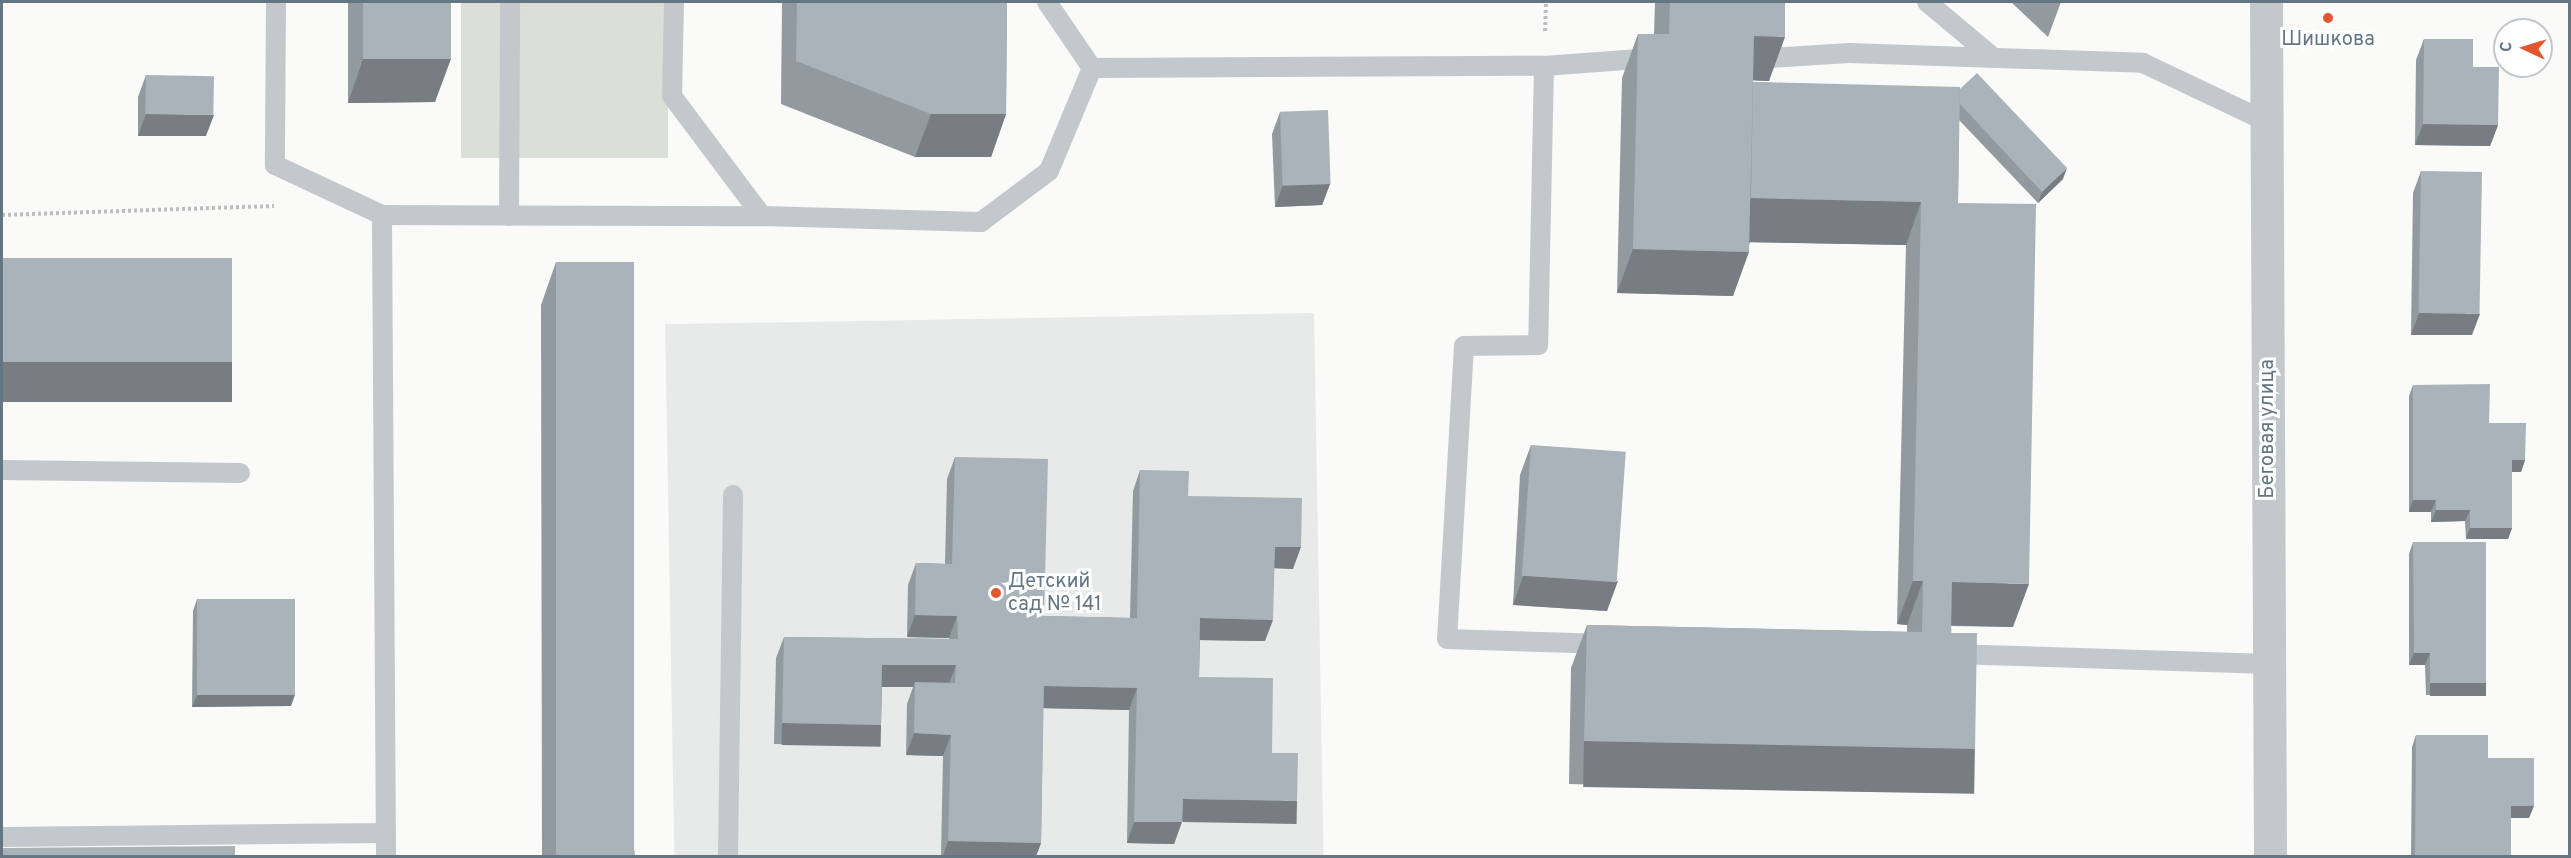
<!DOCTYPE html>
<html>
<head>
<meta charset="utf-8">
<style>
  body { margin:0 }
  #map { position:relative; width:2571px; height:858px; overflow:hidden; background:#fafaf8; font-family:Overpass,sans-serif }
  div>[style] { position:absolute }
  .built>* { inset:0; background:#e8e9e9; transform-origin:0 0 }
  .green>* { inset:0; background:#dadfd7; transform-origin:0 0 }
  .path>* { height:4px; margin-top:-2px; transform-origin:0; background:repeating-linear-gradient(90deg,#bbbfc2 0 3px,transparent 0 6px) }
  .service>* { height:20px; margin:-10px; padding:0 10px; transform-origin:10px; border-radius:10px; background:#c3c8cc }
  .tertiary>* { height:33px; margin:-16.5px; padding:0 16.5px; transform-origin:16.5px; border-radius:16.5px; background:#c3c8cc }
  .wall>* { inset:0; background:#929a9f }
  .shaded-wall>* { inset:0; background:#777d82; transform-origin:0 0 }
  .building>* { inset:0; background:#aab3b9; transform-origin:0 0 }
  .dots>* { width:16px; height:16px; translate:-50% -50%; box-sizing:border-box; border:3px solid #fff; border-radius:50% }
  span { translate:-50% -50%; white-space:nowrap; text-align:center; line-height:1.15; -webkit-text-stroke:6px #fff; paint-order:stroke }
  .poi-label { font-size:20px; color:#657683 }
  .left { translate:0 -50%; text-align:left }
  .street-label { font-size:20px; color:#657683 }
  .frame { position:absolute; inset:0; border:3px solid #657683; pointer-events:none }
  .north { position:absolute; left:2493px; top:18px; width:60px; height:60px; box-sizing:border-box; background:#fff; border:2px solid #c1c8cd; border-radius:50%; rotate:274deg; font-size:16px; font-weight:700; line-height:24px; text-align:center; color:#657683 }
  .north::after { content:''; display:block; margin:auto; width:21px; height:27px; background:#e4572e; clip-path:polygon(50% 0,100% 100%,50% 72%,0 100%) }
</style>
</head>
<body>
<div id="map">
  <div class="built">
    <i style="left:1314px;top:313px;width:543px;height:649px;rotate:89deg"></i>
  </div>
  <div class="green">
    <i style="left:461px;top:2px;width:207px;height:156px"></i>
  </div>
  <div class="path">
    <i style="left:1545px;top:31px;width:29px;rotate:-88deg"></i>
    <i style="left:2px;top:215px;width:272px;rotate:-1.9deg"></i>
  </div>
  <div class="service">
    <i style="left:276px;top:2px;width:163px;rotate:90.4deg"></i>
    <i style="left:275px;top:165px;width:118px;rotate:25deg"></i>
    <i style="left:674px;top:2px;width:94px;rotate:91.2deg"></i>
    <i style="left:672px;top:96px;width:150px;rotate:53.1deg"></i>
    <i style="left:762px;top:216px;width:219px;rotate:1.6deg"></i>
    <i style="left:981px;top:222px;width:85px;rotate:-36.9deg"></i>
    <i style="left:1049px;top:171px;width:112px;rotate:-67.3deg"></i>
    <i style="left:1047px;top:2px;width:80px;rotate:55.7deg"></i>
    <i style="left:1092px;top:68px;width:452px;rotate:-0.3deg"></i>
    <i style="left:1544px;top:66px;width:279px;rotate:91.2deg"></i>
    <i style="left:1538px;top:345px;width:74px;rotate:179.2deg"></i>
    <i style="left:1464px;top:346px;width:293px;rotate:93.3deg"></i>
    <i style="left:1447px;top:639px;width:160px;rotate:1.8deg"></i>
    <i style="left:1927px;top:2px;width:87px;rotate:39.9deg"></i>
    <i style="left:1769px;top:58px;width:80px;rotate:-3.6deg"></i>
    <i style="left:1849px;top:53px;width:294px;rotate:1.9deg"></i>
    <i style="left:2143px;top:63px;width:137px;rotate:25.4deg"></i>
    <i style="left:1544px;top:66px;width:109px;rotate:-4.2deg"></i>
    <i style="left:509px;top:216px;width:214px;rotate:-89.7deg"></i>
    <i style="left:2px;top:470px;width:238px;rotate:0.7deg"></i>
    <i style="left:1951px;top:654px;width:318px;rotate:1.8deg"></i>
    <i style="left:2px;top:837px;width:384px;rotate:-0.6deg"></i>
    <i style="left:386px;top:856px;width:641px;rotate:-90.36deg"></i>
    <i style="left:382px;top:215px;width:380px;rotate:0.2deg"></i>
    <i style="left:728px;top:856px;width:361px;rotate:-89.2deg"></i>
  </div>
  <div class="tertiary">
    <i style="left:2266px;top:2px;width:854px;rotate:89.73deg"></i>
  </div>
  <div class="wall">
    <i style="clip-path:polygon(348px 2px,451px 2px,435px 102px,348px 103px)"></i>
    <i style="clip-path:polygon(782px 2px,1007px 2px,1006px 114px,991px 157px,915px 157px,781px 104px)"></i>
    <i style="clip-path:polygon(1655px 2px,1785px 2px,1769px 81px,1753px 80px,1753px 82px,1960px 89px,2063px 179px,2038px 203px,1959px 120px,1958px 203px,2013px 627px,1951px 626px,1959px 793px,1569px 784px,1571px 668px,1587px 625px,1907px 632px,1907px 625px,1897px 624px,1906px 245px,1750px 242px,1733px 296px,1617px 293px,1622px 78px,1638px 34px,1654px 34px)"></i>
    <i style="clip-path:polygon(2011px 2px,2061px 2px,2048px 37px)"></i>
    <i style="clip-path:polygon(2424px 39px,2473px 67px,2498px 125px,2490px 146px,2415px 145px,2416px 60px)"></i>
    <i style="clip-path:polygon(146px 75px,206px 136px,138px 136px,138px 97px)"></i>
    <i style="clip-path:polygon(1280px 112px,1330px 184px,1322px 205px,1275px 207px,1272px 134px)"></i>
    <i style="clip-path:polygon(2421px 171px,2472px 335px,2411px 335px,2413px 193px)"></i>
    <i style="clip-path:polygon(556px 262px,635px 856px,542px 856px,541px 305px)"></i>
    <i style="clip-path:polygon(2413px 385px,2489px 423px,2525px 460px,2521px 472px,2512px 472px,2512px 528px,2508px 539px,2466px 539px,2465px 521px,2431px 522px,2431px 512px,2409px 512px,2409px 396px)"></i>
    <i style="clip-path:polygon(1531px 445px,1607px 611px,1513px 605px,1520px 475px)"></i>
    <i style="clip-path:polygon(955px 457px,1044px 616px,1130px 618px,1133px 491px,1140px 470px,1188px 496px,1293px 569px,1274px 568px,1265px 641px,1200px 640px,1199px 677px,1272px 753px,1289px 823px,1182px 821px,1174px 844px,1127px 843px,1129px 710px,1043px 708px,1041px 843px,1036px 856px,941px 856px,943px 756px,906px 755px,907px 704px,913px 687px,882px 687px,881px 725px,874px 746px,774px 744px,776px 658px,784px 637px,949px 639px,949px 638px,907px 637px,908px 585px,916px 563px,945px 564px,947px 479px)"></i>
    <i style="clip-path:polygon(2413px 542px,2482px 695px,2426px 695px,2425px 665px,2409px 665px,2409px 554px)"></i>
    <i style="clip-path:polygon(197px 599px,291px 706px,192px 707px,193px 611px)"></i>
    <i style="clip-path:polygon(2416px 735px,2488px 758px,2529px 818px,2511px 818px,2511px 856px,2411px 856px,2412px 747px)"></i>
  </div>
  <div class="shaded-wall">
    <i style="clip-path:polygon(1754px 36px,1785px 37px,1769px 81px,1738px 80px)"></i>
    <i style="clip-path:polygon(363px 59px,451px 59px,435px 102px,348px 103px)"></i>
    <i style="clip-path:polygon(146px 114px,214px 115px,206px 136px,138px 136px)"></i>
    <i style="clip-path:polygon(931px 114px,1006px 114px,991px 157px,915px 157px)"></i>
    <i style="clip-path:polygon(2423px 124px,2498px 125px,2490px 146px,2415px 145px)"></i>
    <i style="clip-path:polygon(2067px 168px,2063px 179px,2038px 203px,2042px 192px)"></i>
    <i style="clip-path:polygon(1330px 184px,1322px 205px,1275px 207px,1283px 185px)"></i>
    <i style="clip-path:polygon(1751px 198px,1921px 202px,1906px 245px,1735px 242px)"></i>
    <i style="clip-path:polygon(1633px 249px,1749px 252px,1733px 296px,1617px 293px)"></i>
    <i style="clip-path:polygon(2419px 313px,2480px 314px,2472px 335px,2411px 335px)"></i>
    <i style="left:2px;top:362px;width:230px;height:40px"></i>
    <i style="clip-path:polygon(2512px 460px,2525px 460px,2521px 472px,2508px 472px)"></i>
    <i style="clip-path:polygon(2413px 500px,2436px 500px,2431px 512px,2409px 512px)"></i>
    <i style="clip-path:polygon(2436px 510px,2470px 510px,2465px 521px,2431px 522px)"></i>
    <i style="clip-path:polygon(2470px 528px,2512px 528px,2508px 539px,2466px 539px)"></i>
    <i style="clip-path:polygon(1275px 547px,1301px 547px,1293px 569px,1267px 568px)"></i>
    <i style="clip-path:polygon(1523px 576px,1618px 581px,1607px 611px,1513px 605px)"></i>
    <i style="clip-path:polygon(1913px 581px,1923px 581px,1907px 625px,1897px 624px)"></i>
    <i style="clip-path:polygon(1952px 582px,2029px 584px,2013px 627px,1936px 625px)"></i>
    <i style="clip-path:polygon(915px 615px,957px 616px,949px 638px,907px 637px)"></i>
    <i style="clip-path:polygon(1200px 618px,1273px 620px,1265px 641px,1192px 640px)"></i>
    <i style="clip-path:polygon(2414px 653px,2430px 653px,2425px 665px,2409px 665px)"></i>
    <i style="clip-path:polygon(882px 665px,956px 665px,948px 686px,915px 682px,913px 687px,875px 687px)"></i>
    <i style="left:2430px;top:683px;width:56px;height:13px"></i>
    <i style="clip-path:polygon(1044px 686px,1137px 688px,1129px 710px,1036px 708px)"></i>
    <i style="clip-path:polygon(197px 695px,295px 695px,291px 706px,192px 707px)"></i>
    <i style="left:782px;top:723px;width:99px;height:22px;rotate:1deg"></i>
    <i style="clip-path:polygon(914px 733px,951px 735px,943px 756px,906px 755px)"></i>
    <i style="left:1584px;top:741px;width:391px;height:46px;rotate:1deg"></i>
    <i style="left:1183px;top:799px;width:114px;height:23px;rotate:1deg"></i>
    <i style="clip-path:polygon(2511px 806px,2534px 806px,2529px 818px,2507px 818px)"></i>
    <i style="clip-path:polygon(1134px 822px,1182px 822px,1174px 844px,1127px 843px)"></i>
    <i style="clip-path:polygon(948px 841px,1041px 843px,1036px 856px,943px 856px)"></i>
  </div>
  <div class="building">
    <i style="left:363px;top:2px;width:88px;height:57px"></i>
    <i style="clip-path:polygon(797px 2px,1007px 2px,1006px 114px,931px 114px,796px 61px)"></i>
    <i style="clip-path:polygon(1670px 2px,1785px 2px,1785px 37px,1754px 36px,1749px 252px,1633px 249px,1638px 34px,1669px 34px)"></i>
    <i style="clip-path:polygon(2424px 39px,2473px 39px,2473px 67px,2499px 67px,2498px 125px,2423px 124px)"></i>
    <i style="clip-path:polygon(1977px 73px,2067px 168px,2042px 192px,1960px 104px,1960px 89px)"></i>
    <i style="left:146px;top:75px;width:68px;height:39px;rotate:1deg"></i>
    <i style="clip-path:polygon(1753px 82px,1960px 87px,1958px 203px,2036px 204px,2029px 584px,1952px 582px,1951px 633px,1977px 633px,1975px 749px,1584px 741px,1587px 625px,1922px 632px,1923px 581px,1913px 581px,1921px 202px,1751px 198px)"></i>
    <i style="left:1328px;top:110px;width:74px;height:48px;rotate:88deg"></i>
    <i style="left:2421px;top:171px;width:61px;height:142px;rotate:1deg"></i>
    <i style="left:2px;top:258px;width:230px;height:104px"></i>
    <i style="left:556px;top:262px;width:78px;height:594px"></i>
    <i style="clip-path:polygon(2490px 384px,2489px 423px,2526px 423px,2525px 460px,2512px 460px,2512px 528px,2470px 528px,2470px 510px,2436px 510px,2436px 500px,2413px 500px,2413px 385px)"></i>
    <i style="left:1531px;top:445px;width:95px;height:131px;rotate:4deg"></i>
    <i style="clip-path:polygon(955px 457px,1048px 459px,1044px 616px,1137px 618px,1140px 470px,1189px 471px,1188px 496px,1302px 498px,1301px 547px,1275px 547px,1273px 620px,1200px 618px,1199px 677px,1273px 678px,1272px 753px,1298px 753px,1297px 801px,1183px 799px,1182px 822px,1134px 822px,1137px 688px,1044px 686px,1041px 843px,948px 841px,951px 735px,914px 733px,915px 682px,955px 683px,956px 665px,882px 665px,881px 725px,782px 723px,784px 637px,958px 639px,957px 616px,915px 615px,916px 563px,952px 564px)"></i>
    <i style="clip-path:polygon(2413px 542px,2486px 542px,2486px 683px,2430px 683px,2430px 653px,2414px 653px)"></i>
    <i style="left:197px;top:599px;width:98px;height:96px"></i>
    <i style="clip-path:polygon(2416px 735px,2488px 735px,2488px 758px,2534px 758px,2534px 806px,2511px 806px,2511px 856px,2415px 856px)"></i>
    <i style="clip-path:polygon(235px 846px,235px 856px,2px 856px,2px 848px)"></i>
  </div>
  <div class="dots">
    <i style="left:2328px;top:18px;background:#e4572e"></i>
    <i style="left:996px;top:593px;background:#e4572e"></i>
  </div>
  <div class="poi-label">
    <span style="left:2328px;top:40px">Шишкова</span>
    <span class="left" style="left:1008px;top:594px">Детский<br>сад № 141</span>
  </div>
  <div class="street-label">
    <span style="left:2268px;top:429px;rotate:-90deg">Беговая улица</span>
  </div>
  <div class="frame"></div>
  <div class="north">С</div>
</div>
</body>
</html>
